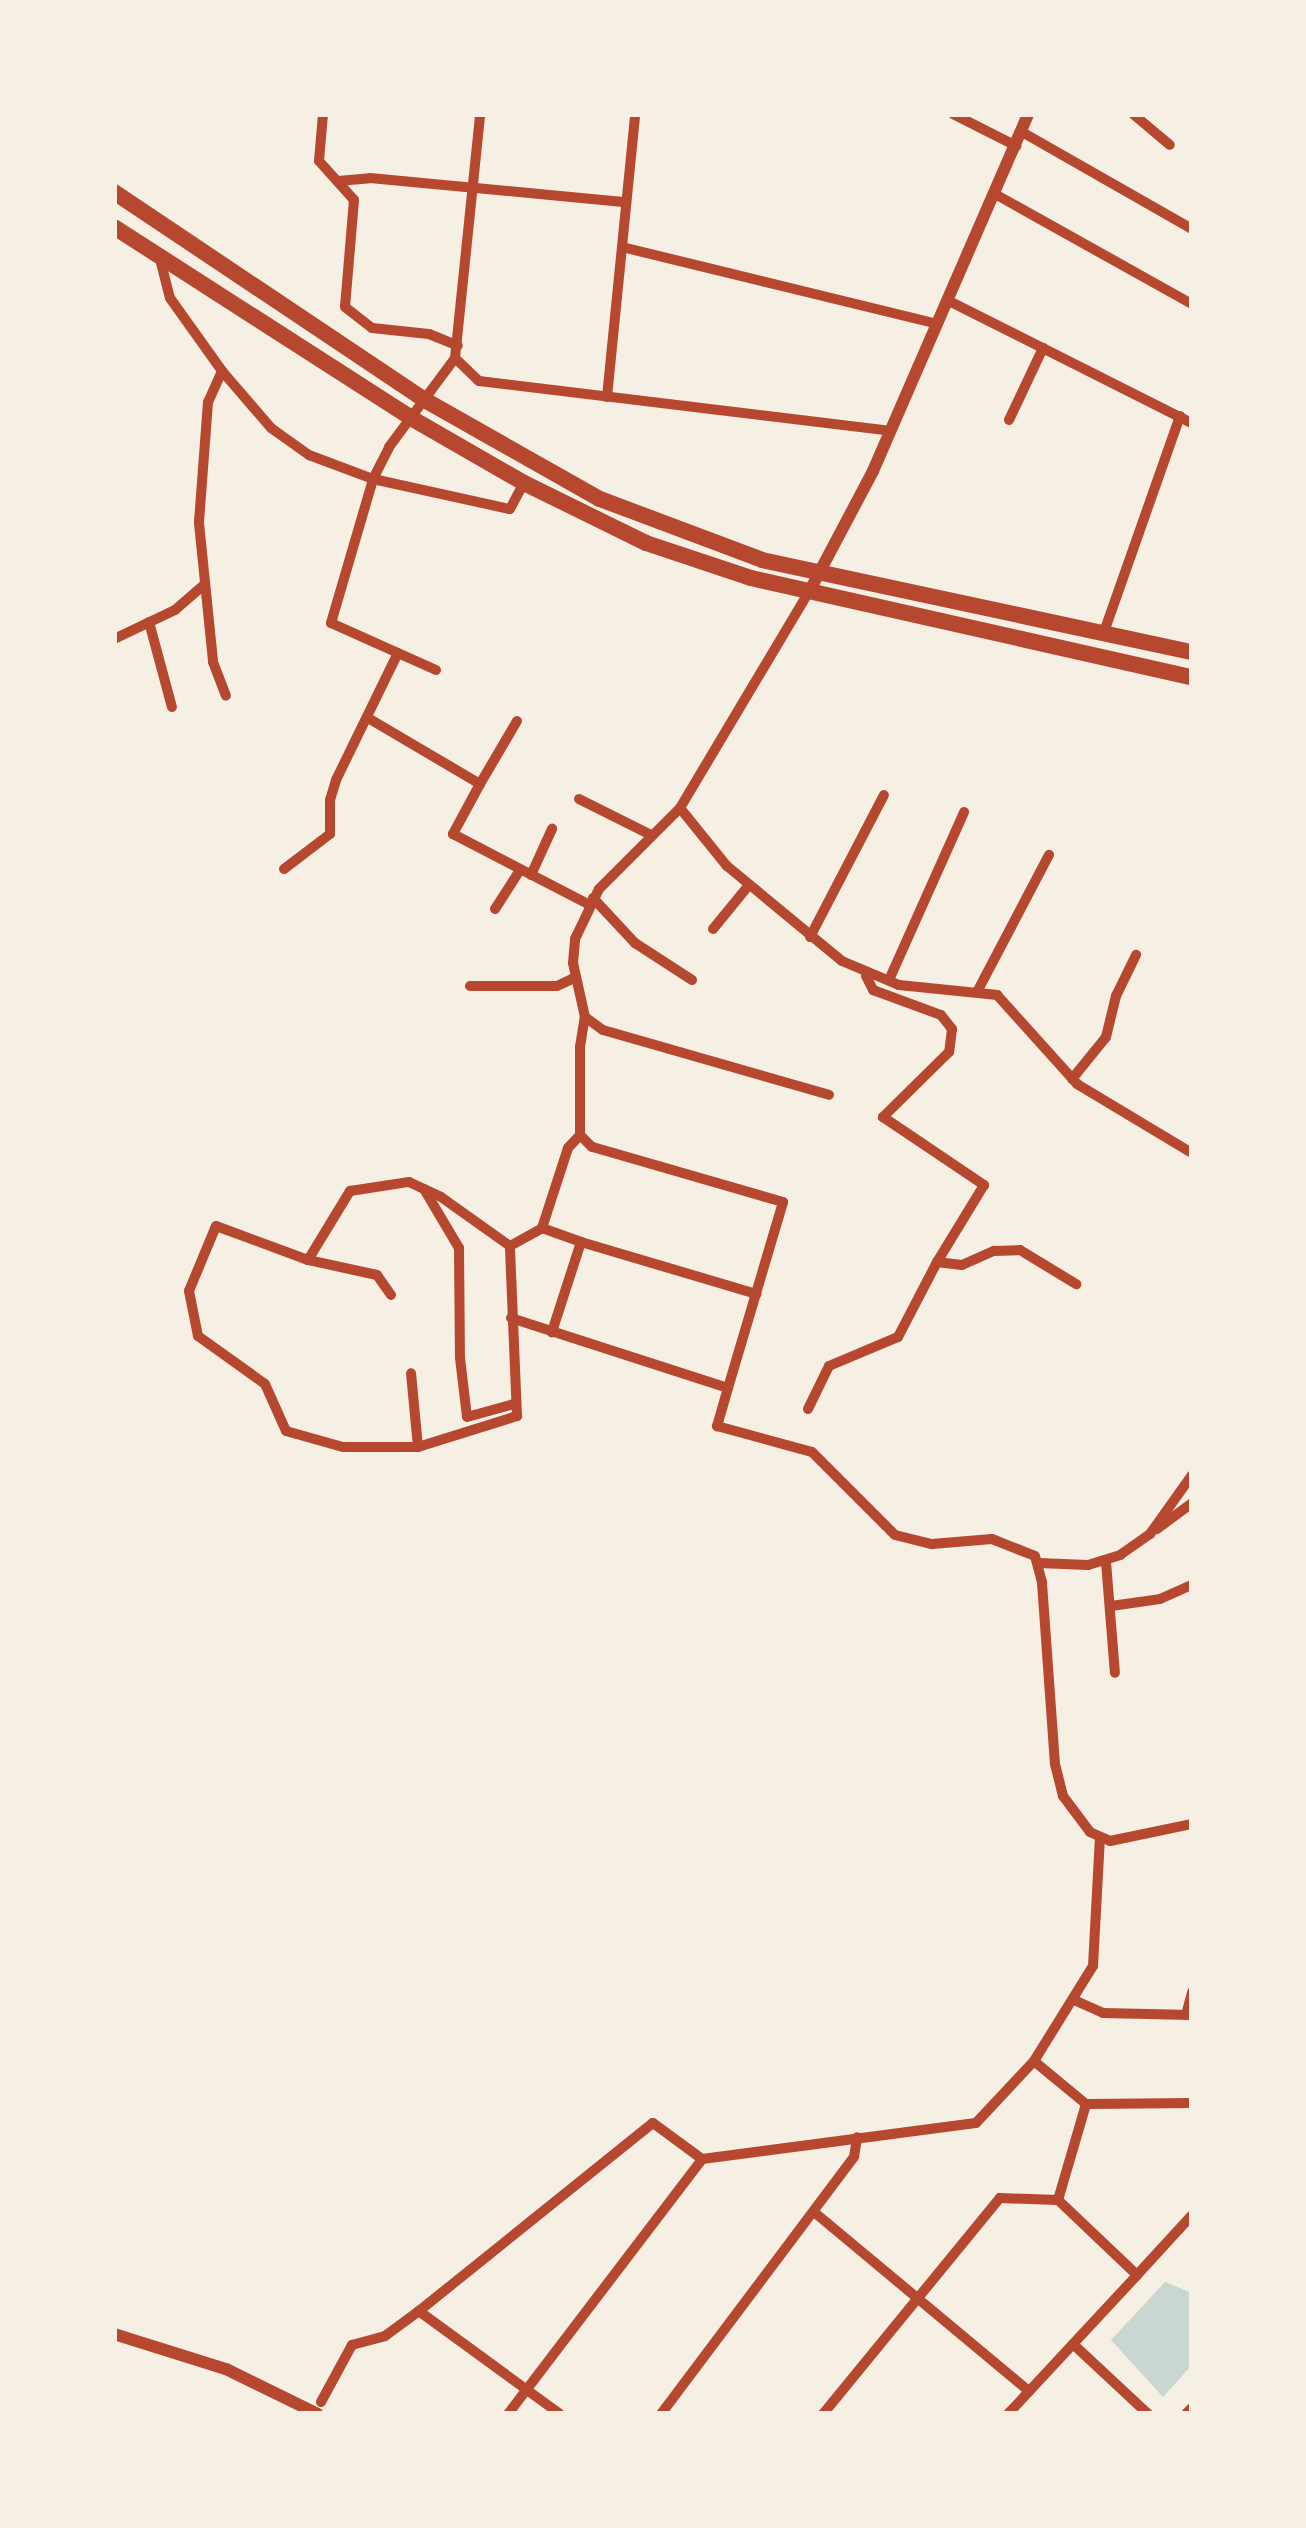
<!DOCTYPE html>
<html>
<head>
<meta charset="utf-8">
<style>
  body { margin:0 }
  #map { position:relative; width:1306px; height:2528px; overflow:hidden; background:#f6efe4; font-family:"Asap Condensed",sans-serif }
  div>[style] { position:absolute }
  .water>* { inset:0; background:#c9d6d2 }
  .minor>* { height:10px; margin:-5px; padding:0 5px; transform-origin:5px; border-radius:5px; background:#b5482f }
  .tertiary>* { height:12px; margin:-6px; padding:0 6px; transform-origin:6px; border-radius:6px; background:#b5482f }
  .trunk>* { height:16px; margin:-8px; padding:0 8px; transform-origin:8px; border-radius:8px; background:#b5482f }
  span { translate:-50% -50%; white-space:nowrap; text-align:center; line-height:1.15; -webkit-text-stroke:10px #f6efe4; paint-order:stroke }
  .frame { position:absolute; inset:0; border:117px solid #f6efe4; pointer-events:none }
</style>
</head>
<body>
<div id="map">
  <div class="water">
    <i style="clip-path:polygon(1165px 2282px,1192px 2293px,1192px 2365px,1163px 2397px,1111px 2340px)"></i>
  </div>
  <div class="minor">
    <i style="left:323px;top:114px;width:47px;rotate:94.9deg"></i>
    <i style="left:319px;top:161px;width:52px;rotate:48.1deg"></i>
    <i style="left:354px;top:200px;width:107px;rotate:94.8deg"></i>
    <i style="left:345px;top:307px;width:34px;rotate:38deg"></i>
    <i style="left:372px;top:328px;width:57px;rotate:6deg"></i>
    <i style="left:429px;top:334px;width:31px;rotate:22deg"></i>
    <i style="left:953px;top:114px;width:71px;rotate:26.9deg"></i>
    <i style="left:1133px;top:114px;width:48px;rotate:40deg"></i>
    <i style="left:1022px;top:132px;width:196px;rotate:29.7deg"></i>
    <i style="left:338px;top:181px;width:32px;rotate:-5deg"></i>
    <i style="left:370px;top:178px;width:257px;rotate:5.4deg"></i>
    <i style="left:995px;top:194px;width:226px;rotate:29.2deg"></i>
    <i style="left:622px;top:247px;width:324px;rotate:13.7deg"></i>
    <i style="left:159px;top:255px;width:44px;rotate:75.7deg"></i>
    <i style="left:170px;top:298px;width:90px;rotate:54.5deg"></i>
    <i style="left:222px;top:371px;width:75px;rotate:49.3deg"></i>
    <i style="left:271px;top:428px;width:47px;rotate:35.4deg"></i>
    <i style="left:309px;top:455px;width:68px;rotate:20.6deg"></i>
    <i style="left:373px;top:479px;width:140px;rotate:12.4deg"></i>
    <i style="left:510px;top:509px;width:30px;rotate:-62deg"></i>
    <i style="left:949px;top:301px;width:272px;rotate:26.7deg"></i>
    <i style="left:455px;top:358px;width:33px;rotate:44deg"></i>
    <i style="left:479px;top:381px;width:415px;rotate:6.9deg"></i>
    <i style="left:222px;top:371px;width:34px;rotate:114deg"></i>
    <i style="left:208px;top:402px;width:121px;rotate:94.3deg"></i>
    <i style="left:199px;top:523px;width:140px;rotate:84.2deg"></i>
    <i style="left:213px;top:662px;width:36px;rotate:69deg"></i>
    <i style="left:607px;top:397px;width:284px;rotate:-84.3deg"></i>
    <i style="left:1009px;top:420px;width:80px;rotate:-64.7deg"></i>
    <i style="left:149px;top:622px;width:88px;rotate:74.9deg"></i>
    <i style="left:1104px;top:632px;width:229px;rotate:-70.6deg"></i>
    <i style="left:114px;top:639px;width:68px;rotate:-25.4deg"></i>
    <i style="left:175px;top:610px;width:37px;rotate:-41deg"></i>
    <i style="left:436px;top:670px;width:115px;rotate:-155.9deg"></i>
    <i style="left:331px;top:623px;width:150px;rotate:-73.7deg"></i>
    <i style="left:373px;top:479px;width:36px;rotate:-63deg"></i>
    <i style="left:389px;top:447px;width:111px;rotate:-53.4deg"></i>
    <i style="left:455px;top:358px;width:245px;rotate:-84.1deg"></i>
    <i style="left:368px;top:718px;width:130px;rotate:30.5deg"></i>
    <i style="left:480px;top:784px;width:57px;rotate:118.4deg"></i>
    <i style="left:453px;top:834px;width:154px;rotate:27.4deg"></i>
    <i style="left:480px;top:784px;width:73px;rotate:-59.6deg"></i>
    <i style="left:579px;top:799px;width:80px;rotate:26.6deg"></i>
    <i style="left:680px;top:808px;width:75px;rotate:51deg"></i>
    <i style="left:727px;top:866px;width:149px;rotate:39.6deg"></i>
    <i style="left:842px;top:961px;width:62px;rotate:22.8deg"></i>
    <i style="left:899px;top:985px;width:99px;rotate:5.8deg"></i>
    <i style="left:997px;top:995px;width:120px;rotate:48deg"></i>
    <i style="left:1077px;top:1084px;width:134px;rotate:31deg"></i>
    <i style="left:284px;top:869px;width:58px;rotate:-37.3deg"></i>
    <i style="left:330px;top:834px;width:34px;rotate:-90deg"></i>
    <i style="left:330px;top:800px;width:21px;rotate:-73deg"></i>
    <i style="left:336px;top:780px;width:141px;rotate:-64deg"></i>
    <i style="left:531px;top:875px;width:51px;rotate:-65.5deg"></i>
    <i style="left:593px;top:898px;width:62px;rotate:47deg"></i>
    <i style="left:635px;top:943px;width:68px;rotate:33deg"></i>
    <i style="left:495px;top:909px;width:46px;rotate:-57.3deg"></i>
    <i style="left:713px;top:929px;width:57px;rotate:-50.7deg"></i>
    <i style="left:810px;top:937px;width:160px;rotate:-62.5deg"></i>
    <i style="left:866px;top:976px;width:16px;rotate:63deg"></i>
    <i style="left:873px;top:990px;width:72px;rotate:20.2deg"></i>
    <i style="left:941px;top:1015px;width:18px;rotate:52deg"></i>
    <i style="left:952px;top:1029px;width:23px;rotate:97deg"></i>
    <i style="left:949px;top:1052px;width:93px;rotate:135.4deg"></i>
    <i style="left:883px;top:1117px;width:122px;rotate:34deg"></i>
    <i style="left:984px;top:1185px;width:90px;rotate:121.4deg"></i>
    <i style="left:937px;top:1262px;width:25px;rotate:7deg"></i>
    <i style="left:962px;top:1265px;width:35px;rotate:-24deg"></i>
    <i style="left:994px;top:1251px;width:26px;rotate:-2deg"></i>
    <i style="left:1020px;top:1250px;width:66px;rotate:31.3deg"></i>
    <i style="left:889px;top:980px;width:184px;rotate:-65.9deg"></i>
    <i style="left:470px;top:986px;width:87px"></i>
    <i style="left:557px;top:986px;width:21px;rotate:-25deg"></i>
    <i style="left:977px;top:992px;width:155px;rotate:-62.3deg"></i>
    <i style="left:585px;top:1017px;width:22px;rotate:36deg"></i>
    <i style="left:603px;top:1030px;width:235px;rotate:16deg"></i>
    <i style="left:1072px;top:1079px;width:54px;rotate:-51deg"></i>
    <i style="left:1106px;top:1037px;width:42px;rotate:-76.3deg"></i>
    <i style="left:1116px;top:996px;width:46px;rotate:-64deg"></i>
    <i style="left:424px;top:1189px;width:69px;rotate:59.3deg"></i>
    <i style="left:459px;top:1248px;width:110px;rotate:89.5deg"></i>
    <i style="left:460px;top:1358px;width:59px;rotate:83.2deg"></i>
    <i style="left:467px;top:1417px;width:49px;rotate:-15.5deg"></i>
    <i style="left:542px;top:1228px;width:41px;rotate:19.7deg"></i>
    <i style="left:581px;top:1242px;width:95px;rotate:107.9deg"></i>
    <i style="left:581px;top:1242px;width:183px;rotate:16.5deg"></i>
    <i style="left:308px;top:1260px;width:81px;rotate:-58.7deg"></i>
    <i style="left:350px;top:1191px;width:60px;rotate:-8.7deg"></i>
    <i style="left:409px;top:1182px;width:35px;rotate:25deg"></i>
    <i style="left:441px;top:1197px;width:85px;rotate:35.4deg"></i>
    <i style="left:391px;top:1295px;width:24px;rotate:-125deg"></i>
    <i style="left:377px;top:1275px;width:71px;rotate:-167.7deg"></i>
    <i style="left:308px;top:1260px;width:98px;rotate:-159.7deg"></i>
    <i style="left:216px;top:1226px;width:70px;rotate:112.6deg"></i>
    <i style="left:189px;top:1291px;width:46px;rotate:78.7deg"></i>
    <i style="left:198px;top:1336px;width:82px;rotate:35.6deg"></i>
    <i style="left:265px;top:1384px;width:51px;rotate:65.9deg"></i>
    <i style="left:286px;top:1431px;width:59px;rotate:15.7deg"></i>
    <i style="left:343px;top:1447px;width:75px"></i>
    <i style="left:418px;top:1447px;width:74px;rotate:-95.4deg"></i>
    <i style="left:511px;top:1318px;width:228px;rotate:17.9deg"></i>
    <i style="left:728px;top:1388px;width:194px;rotate:-73.5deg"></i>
    <i style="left:783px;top:1202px;width:199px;rotate:-163.9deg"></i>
    <i style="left:592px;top:1147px;width:17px;rotate:-135deg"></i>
    <i style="left:728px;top:1388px;width:40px;rotate:106deg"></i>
    <i style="left:717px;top:1426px;width:98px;rotate:15.3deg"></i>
    <i style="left:812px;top:1452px;width:117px;rotate:45deg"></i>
    <i style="left:895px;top:1535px;width:38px;rotate:14deg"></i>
    <i style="left:932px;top:1544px;width:60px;rotate:-4.8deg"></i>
    <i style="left:992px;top:1539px;width:46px;rotate:21.6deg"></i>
    <i style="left:1035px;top:1556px;width:28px;rotate:75deg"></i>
    <i style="left:1042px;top:1583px;width:181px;rotate:85.9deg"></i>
    <i style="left:1055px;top:1764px;width:33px;rotate:76deg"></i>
    <i style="left:1063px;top:1796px;width:45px;rotate:53.1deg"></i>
    <i style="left:1090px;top:1832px;width:22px;rotate:24deg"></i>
    <i style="left:1110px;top:1841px;width:84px;rotate:-11.7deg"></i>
    <i style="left:808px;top:1409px;width:48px;rotate:-64deg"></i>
    <i style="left:829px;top:1366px;width:75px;rotate:-22.8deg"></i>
    <i style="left:898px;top:1337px;width:85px;rotate:-62.5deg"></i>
    <i style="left:418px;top:1447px;width:104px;rotate:-17.4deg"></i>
    <i style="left:517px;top:1416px;width:170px;rotate:-92.4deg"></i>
    <i style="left:510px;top:1246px;width:37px;rotate:-29deg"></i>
    <i style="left:542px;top:1228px;width:84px;rotate:-72deg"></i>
    <i style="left:568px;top:1148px;width:18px;rotate:-47deg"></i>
    <i style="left:580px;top:1135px;width:88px;rotate:-90deg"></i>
    <i style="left:580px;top:1047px;width:30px;rotate:-81deg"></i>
    <i style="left:585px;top:1017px;width:55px;rotate:-102.5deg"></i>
    <i style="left:573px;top:963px;width:24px;rotate:-85deg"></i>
    <i style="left:575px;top:939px;width:55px;rotate:-64.4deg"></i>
    <i style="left:599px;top:889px;width:115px;rotate:-45deg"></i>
    <i style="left:680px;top:808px;width:252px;rotate:-59.2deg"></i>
    <i style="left:1157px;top:1529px;width:44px;rotate:-36.6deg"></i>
    <i style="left:1106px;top:1562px;width:111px;rotate:85.4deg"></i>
    <i style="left:1039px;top:1563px;width:49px;rotate:2.3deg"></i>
    <i style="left:1088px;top:1565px;width:34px;rotate:-17deg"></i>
    <i style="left:1120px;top:1555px;width:37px;rotate:-35deg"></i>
    <i style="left:1150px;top:1534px;width:72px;rotate:-54.6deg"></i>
    <i style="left:1111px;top:1606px;width:49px;rotate:-8.1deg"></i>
    <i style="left:1160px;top:1599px;width:35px;rotate:-24deg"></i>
    <i style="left:1074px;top:2000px;width:32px;rotate:24deg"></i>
    <i style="left:1103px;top:2013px;width:89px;rotate:1.3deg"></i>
    <i style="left:1186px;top:2015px;width:24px;rotate:-75deg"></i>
    <i style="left:1086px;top:2104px;width:106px;rotate:-0.5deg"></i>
    <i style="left:814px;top:2212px;width:280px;rotate:39.8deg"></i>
    <i style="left:1137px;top:2275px;width:81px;rotate:-47.5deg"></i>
    <i style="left:1073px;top:2344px;width:103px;rotate:43deg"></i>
    <i style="left:321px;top:2402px;width:65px;rotate:-61.5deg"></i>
    <i style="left:352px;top:2345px;width:34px;rotate:-15deg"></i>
    <i style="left:385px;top:2336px;width:42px;rotate:-36.3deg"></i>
    <i style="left:508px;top:2414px;width:320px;rotate:-52.7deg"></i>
    <i style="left:560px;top:2414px;width:175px;rotate:-143.9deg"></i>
    <i style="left:419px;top:2311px;width:300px;rotate:-38.8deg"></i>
    <i style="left:653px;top:2123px;width:61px;rotate:36.3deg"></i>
    <i style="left:702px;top:2159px;width:276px;rotate:-7.5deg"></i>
    <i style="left:976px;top:2123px;width:85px;rotate:-46.9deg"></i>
    <i style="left:1034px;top:2061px;width:112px;rotate:-58.2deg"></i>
    <i style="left:1093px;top:1966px;width:129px;rotate:-86.9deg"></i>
    <i style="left:661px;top:2414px;width:321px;rotate:-53.1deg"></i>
    <i style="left:854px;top:2157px;width:20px;rotate:-81deg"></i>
    <i style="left:823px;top:2414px;width:279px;rotate:-50.7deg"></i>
    <i style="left:1000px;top:2198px;width:58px;rotate:2deg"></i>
    <i style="left:1008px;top:2414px;width:190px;rotate:-47.1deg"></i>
    <i style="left:1137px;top:2275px;width:109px;rotate:-136.5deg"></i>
    <i style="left:1058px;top:2200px;width:100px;rotate:-73.7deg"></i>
    <i style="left:1086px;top:2104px;width:67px;rotate:-140.4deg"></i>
  </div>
  <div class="tertiary">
    <i style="left:809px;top:592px;width:137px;rotate:-62.1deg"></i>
    <i style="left:873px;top:471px;width:389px;rotate:-66.5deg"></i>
    <i style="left:114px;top:2334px;width:117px;rotate:17.4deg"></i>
    <i style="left:226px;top:2369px;width:102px;rotate:26.1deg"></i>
    <i style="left:1187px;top:2414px;width:7px;rotate:-45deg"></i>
  </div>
  <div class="trunk">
    <i style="left:114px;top:192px;width:372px;rotate:33.8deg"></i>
    <i style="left:423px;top:399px;width:203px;rotate:29.5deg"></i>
    <i style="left:600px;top:499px;width:173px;rotate:20.6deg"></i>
    <i style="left:762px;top:560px;width:440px;rotate:12.1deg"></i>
    <i style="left:114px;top:227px;width:353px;rotate:32.7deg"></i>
    <i style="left:411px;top:418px;width:130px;rotate:29.9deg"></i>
    <i style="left:524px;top:483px;width:136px;rotate:26.2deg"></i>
    <i style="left:646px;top:543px;width:111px;rotate:18.4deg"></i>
    <i style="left:751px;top:578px;width:452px;rotate:12.7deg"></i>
  </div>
  <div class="frame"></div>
</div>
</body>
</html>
